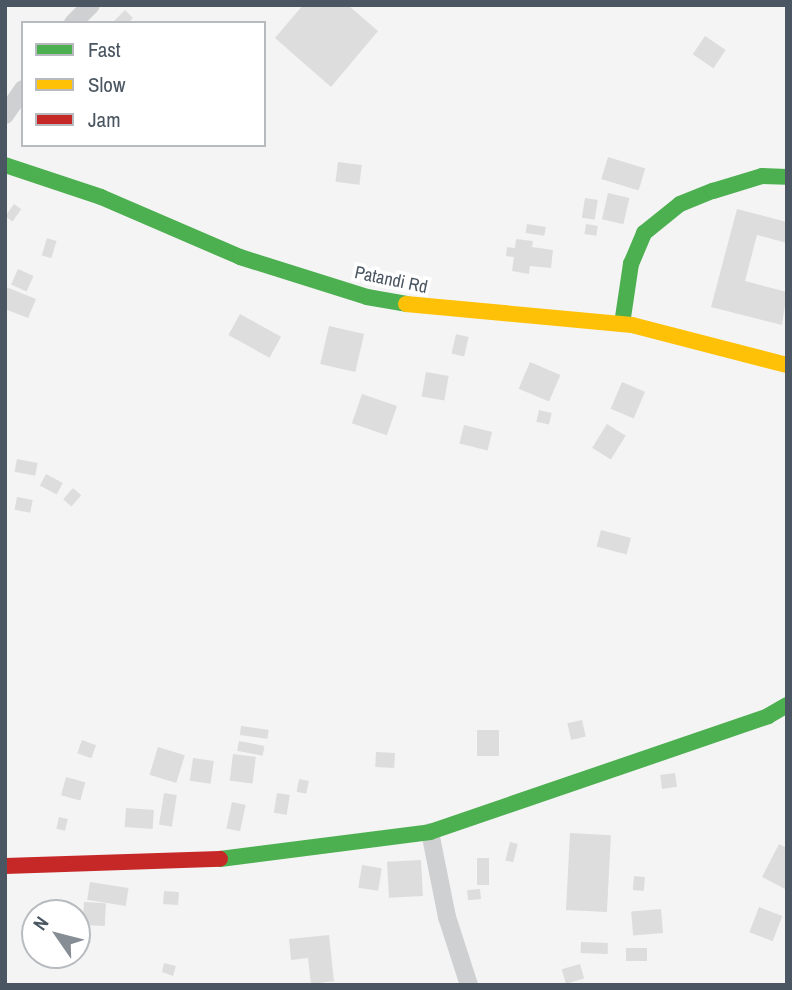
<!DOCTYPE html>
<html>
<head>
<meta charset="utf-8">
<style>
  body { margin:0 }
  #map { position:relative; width:792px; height:990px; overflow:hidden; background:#f4f4f4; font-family:"Archivo Narrow",sans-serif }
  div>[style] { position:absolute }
  .building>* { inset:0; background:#ddddde; transform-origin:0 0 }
  .street>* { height:18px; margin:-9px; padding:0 9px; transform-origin:9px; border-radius:9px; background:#ced0d2 }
  .fast>* { height:16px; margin:-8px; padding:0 8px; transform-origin:8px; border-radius:8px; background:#4caf50 }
  .slow>* { height:16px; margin:-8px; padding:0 8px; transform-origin:8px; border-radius:8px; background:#ffc107 }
  .jam>* { height:16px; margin:-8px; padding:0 8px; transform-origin:8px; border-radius:8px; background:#c62828 }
  span { translate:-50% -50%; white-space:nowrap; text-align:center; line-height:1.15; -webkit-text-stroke:7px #fff; paint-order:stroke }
  .street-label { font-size:18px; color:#4a5661 }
  .frame { position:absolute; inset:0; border:7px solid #4a5661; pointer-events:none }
  .legend { position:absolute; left:21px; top:21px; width:245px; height:126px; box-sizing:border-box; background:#fff; border:2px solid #b7bbc0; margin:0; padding:9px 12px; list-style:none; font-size:21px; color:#4a5661 }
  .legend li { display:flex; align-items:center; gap:14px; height:35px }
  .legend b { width:35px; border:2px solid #b7bbc0 }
  .north { position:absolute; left:21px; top:899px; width:70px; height:70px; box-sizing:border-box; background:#fff; border:2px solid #b7bbc0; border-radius:50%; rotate:305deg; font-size:19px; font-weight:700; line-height:28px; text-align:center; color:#4a5661 }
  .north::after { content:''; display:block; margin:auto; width:24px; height:32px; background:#868d94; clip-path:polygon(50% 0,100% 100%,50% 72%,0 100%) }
</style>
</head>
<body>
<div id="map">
  <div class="building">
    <i style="clip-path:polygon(303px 5px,348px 5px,378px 31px,331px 87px,275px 38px)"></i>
    <i style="clip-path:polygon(125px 10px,133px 18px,129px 23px,112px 23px)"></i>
    <i style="left:705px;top:36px;width:25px;height:22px;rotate:34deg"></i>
    <i style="left:608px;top:157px;width:39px;height:23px;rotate:17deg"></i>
    <i style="left:338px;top:162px;width:24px;height:20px;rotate:7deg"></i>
    <i style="left:608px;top:193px;width:22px;height:27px;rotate:13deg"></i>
    <i style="left:585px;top:198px;width:13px;height:20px;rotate:9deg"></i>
    <i style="left:14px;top:204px;width:9px;height:15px;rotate:36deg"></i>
    <i style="clip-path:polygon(737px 209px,787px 222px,787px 243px,757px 235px,745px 281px,787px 292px,782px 325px,711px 307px)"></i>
    <i style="left:527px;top:224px;width:19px;height:9px;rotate:9deg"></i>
    <i style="left:586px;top:224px;width:12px;height:10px;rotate:9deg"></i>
    <i style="left:47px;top:238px;width:10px;height:18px;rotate:17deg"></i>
    <i style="clip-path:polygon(516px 239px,533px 241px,532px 247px,553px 250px,551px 268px,530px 266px,529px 274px,512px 271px,514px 257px,506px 256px,507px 247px,515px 248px)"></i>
    <i style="left:18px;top:269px;width:17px;height:17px;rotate:24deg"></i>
    <i style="clip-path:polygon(6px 287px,36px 299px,28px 318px,5px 309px)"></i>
    <i style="left:240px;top:314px;width:47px;height:24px;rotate:29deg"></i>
    <i style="left:329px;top:326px;width:36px;height:39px;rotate:13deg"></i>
    <i style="left:456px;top:334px;width:13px;height:20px;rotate:13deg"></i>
    <i style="left:530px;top:362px;width:33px;height:29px;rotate:23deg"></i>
    <i style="left:426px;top:372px;width:23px;height:25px;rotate:10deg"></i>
    <i style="left:622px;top:382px;width:25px;height:29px;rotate:23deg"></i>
    <i style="left:362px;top:394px;width:37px;height:31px;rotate:19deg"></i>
    <i style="left:539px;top:410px;width:13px;height:12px;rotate:13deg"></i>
    <i style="left:607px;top:424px;width:22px;height:28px;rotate:32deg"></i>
    <i style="left:464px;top:425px;width:29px;height:19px;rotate:14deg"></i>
    <i style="left:17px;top:459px;width:21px;height:13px;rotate:11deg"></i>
    <i style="left:46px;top:474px;width:19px;height:13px;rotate:28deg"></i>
    <i style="left:73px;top:488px;width:11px;height:15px;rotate:41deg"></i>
    <i style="left:17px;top:497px;width:16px;height:13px;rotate:11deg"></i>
    <i style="left:601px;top:530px;width:31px;height:17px;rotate:15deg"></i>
    <i style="left:582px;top:720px;width:17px;height:15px;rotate:77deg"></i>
    <i style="left:241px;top:726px;width:28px;height:9px;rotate:8deg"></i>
    <i style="left:477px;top:730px;width:22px;height:26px"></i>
    <i style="left:82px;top:740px;width:15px;height:14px;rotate:20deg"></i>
    <i style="left:239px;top:741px;width:26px;height:10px;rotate:11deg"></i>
    <i style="left:158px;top:747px;width:28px;height:29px;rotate:17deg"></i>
    <i style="left:376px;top:752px;width:19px;height:15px;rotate:3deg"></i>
    <i style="left:233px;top:754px;width:23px;height:27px;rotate:7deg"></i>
    <i style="left:193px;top:758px;width:21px;height:23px;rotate:8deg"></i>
    <i style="left:675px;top:773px;width:14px;height:15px;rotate:82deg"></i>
    <i style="left:66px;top:777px;width:20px;height:19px;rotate:15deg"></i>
    <i style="left:299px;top:779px;width:10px;height:13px;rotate:11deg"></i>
    <i style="left:164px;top:793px;width:13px;height:32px;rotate:9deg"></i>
    <i style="left:277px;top:793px;width:13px;height:20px;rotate:9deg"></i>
    <i style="left:232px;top:802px;width:14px;height:27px;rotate:12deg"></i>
    <i style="left:126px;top:808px;width:28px;height:19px;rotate:4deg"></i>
    <i style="left:59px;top:817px;width:9px;height:12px;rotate:13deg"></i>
    <i style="left:570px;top:833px;width:41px;height:77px;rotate:3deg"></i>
    <i style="left:510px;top:842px;width:8px;height:19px;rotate:14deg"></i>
    <i style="clip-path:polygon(779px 844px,787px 848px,787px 890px,762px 877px)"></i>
    <i style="left:477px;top:858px;width:12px;height:27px"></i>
    <i style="left:421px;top:860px;width:36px;height:34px;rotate:87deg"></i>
    <i style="left:362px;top:865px;width:20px;height:23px;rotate:9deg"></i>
    <i style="left:634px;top:876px;width:11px;height:14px;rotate:5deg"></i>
    <i style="left:90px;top:882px;width:39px;height:18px;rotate:9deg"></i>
    <i style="left:480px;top:889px;width:10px;height:13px;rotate:84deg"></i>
    <i style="left:164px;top:891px;width:15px;height:13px;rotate:4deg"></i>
    <i style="left:84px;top:902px;width:22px;height:23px;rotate:3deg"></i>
    <i style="left:759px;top:907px;width:25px;height:27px;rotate:21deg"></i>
    <i style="left:661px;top:909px;width:24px;height:30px;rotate:85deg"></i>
    <i style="clip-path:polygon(329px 935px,334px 981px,311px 984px,308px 958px,291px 960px,289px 939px)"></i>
    <i style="left:581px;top:942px;width:27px;height:11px;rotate:2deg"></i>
    <i style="left:647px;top:948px;width:13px;height:21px;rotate:90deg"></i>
    <i style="clip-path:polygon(164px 963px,176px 966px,173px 976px,162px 972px)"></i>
    <i style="left:580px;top:964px;width:15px;height:19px;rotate:74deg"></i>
  </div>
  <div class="street">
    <i style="left:73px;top:23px;width:25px;rotate:-45deg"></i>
    <i style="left:5px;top:115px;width:32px;rotate:-55deg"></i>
    <i style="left:430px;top:832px;width:87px;rotate:78.7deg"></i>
    <i style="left:447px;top:917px;width:71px;rotate:72.1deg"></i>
  </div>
  <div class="fast">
    <i style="left:5px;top:165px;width:101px;rotate:18.4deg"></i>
    <i style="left:101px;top:197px;width:151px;rotate:23.3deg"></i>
    <i style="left:240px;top:257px;width:133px;rotate:17.5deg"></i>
    <i style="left:367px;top:297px;width:40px;rotate:10deg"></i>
    <i style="left:622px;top:324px;width:61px;rotate:-81.5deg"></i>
    <i style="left:631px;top:264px;width:34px;rotate:-67deg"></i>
    <i style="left:644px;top:233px;width:46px;rotate:-38.9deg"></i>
    <i style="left:680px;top:204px;width:35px;rotate:-22deg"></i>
    <i style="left:713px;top:191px;width:51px;rotate:-17deg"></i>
    <i style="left:762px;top:176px;width:25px;rotate:2deg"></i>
    <i style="left:220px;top:859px;width:212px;rotate:-7.3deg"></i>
    <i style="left:430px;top:832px;width:357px;rotate:-18.9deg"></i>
    <i style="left:768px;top:716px;width:22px;rotate:-30deg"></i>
  </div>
  <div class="slow">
    <i style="left:406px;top:304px;width:227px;rotate:5.3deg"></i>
    <i style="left:632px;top:325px;width:160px;rotate:14.5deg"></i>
  </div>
  <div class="jam">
    <i style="left:5px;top:866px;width:215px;rotate:-1.9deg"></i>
  </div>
  <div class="street-label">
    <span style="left:391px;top:280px;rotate:12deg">Patandi Rd</span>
  </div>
  <div class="frame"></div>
  <ul class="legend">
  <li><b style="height:9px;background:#4caf50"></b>Fast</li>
  <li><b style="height:9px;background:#ffc107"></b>Slow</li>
  <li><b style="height:9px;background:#c62828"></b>Jam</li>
  </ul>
  <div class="north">N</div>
</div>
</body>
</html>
